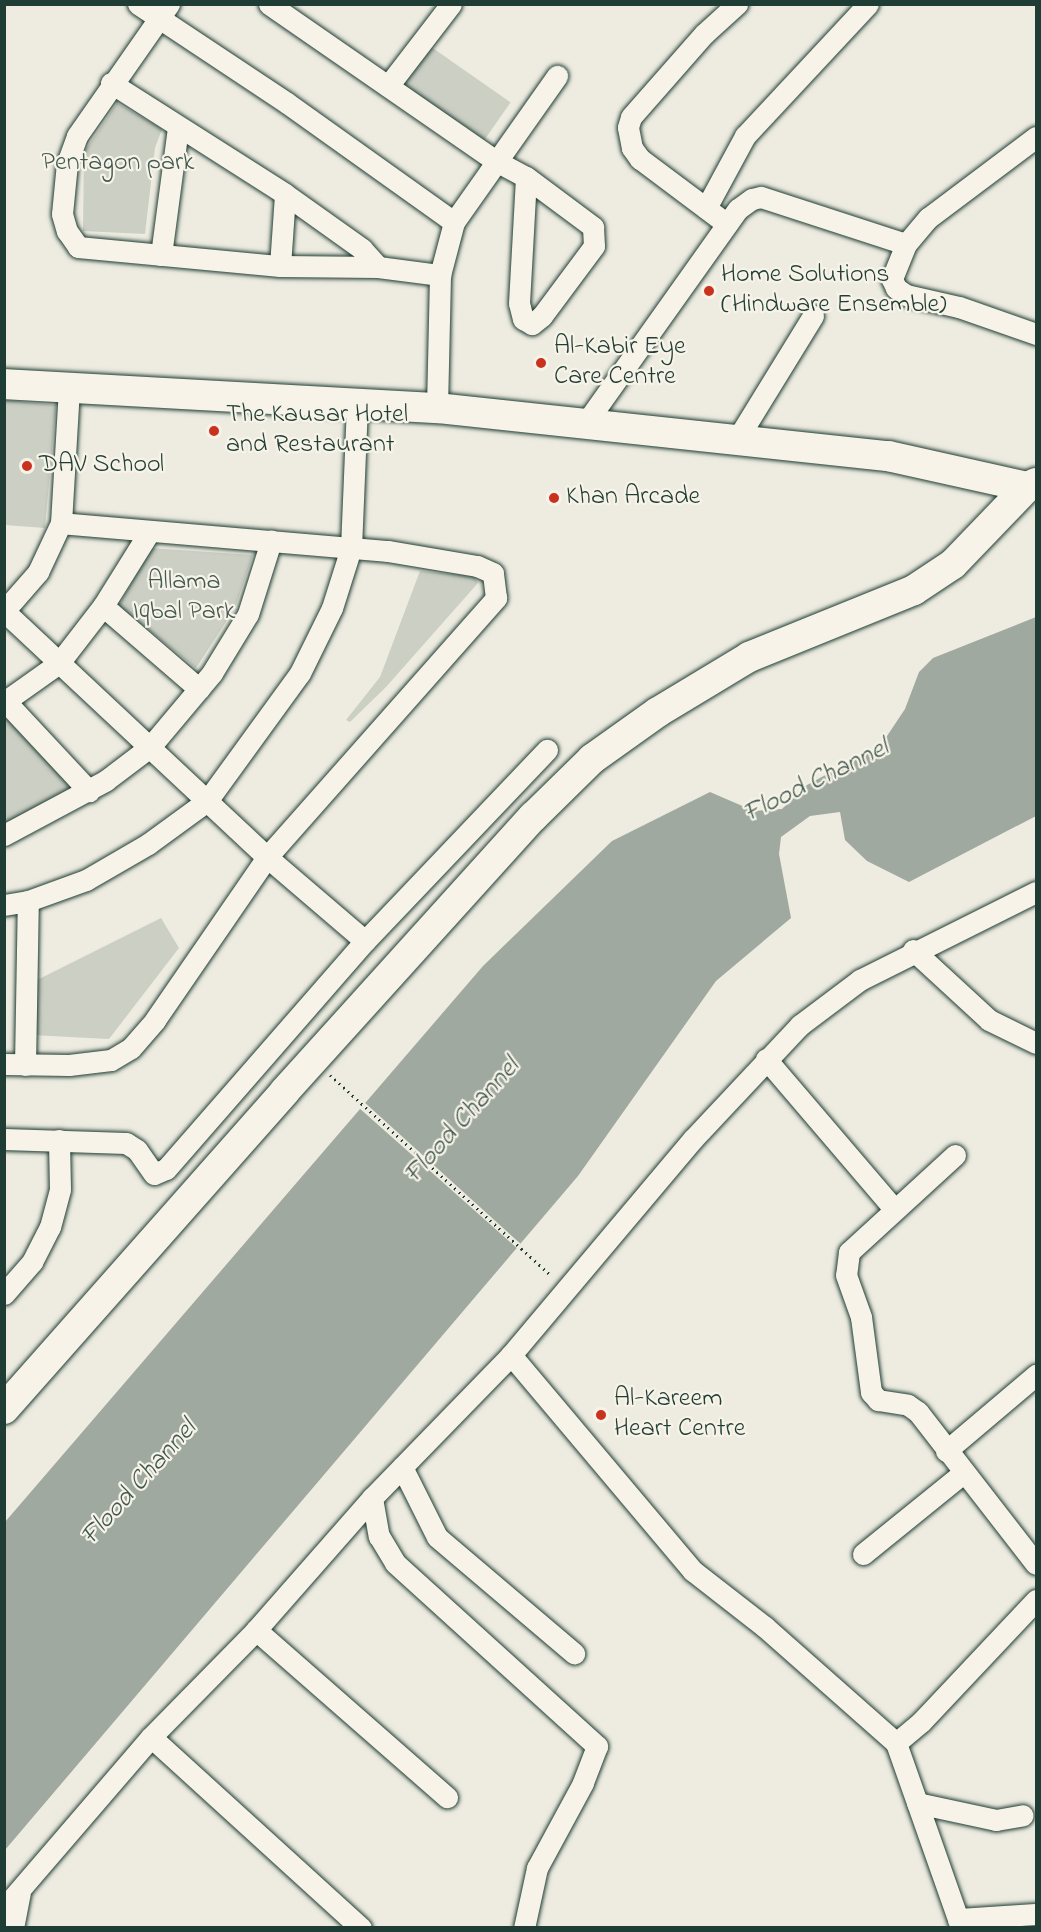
<!DOCTYPE html>
<html>
<head>
<meta charset="utf-8">
<style>
  body { margin:0 }
  #map { position:relative; width:1041px; height:1932px; overflow:hidden; background:#eeece1; font-family:"Indie Flower",sans-serif }
  div>[style] { position:absolute }
  .green>* { inset:0; background:#cccfc4; transform-origin:0 0 }
  .water>* { inset:0; background:#9fa99f }
  .pier>* { inset:0; background:#eeece1 }
  .path>* { height:3px; margin-top:-1.5px; transform-origin:0; background:repeating-linear-gradient(90deg,#1f3d34 0 1.5px,transparent 0 6px) }
  .roads { filter:drop-shadow(0 0 2px #1f3d34) drop-shadow(0 0 2px #1f3d34) }
  .minor>* { height:21px; margin:-10.5px; padding:0 10.5px; transform-origin:10.5px; border-radius:10.5px; background:#f7f3e8 }
  .secondary>* { height:30px; margin:-15px; padding:0 15px; transform-origin:15px; border-radius:15px; background:#f7f3e8 }
  .dots>* { width:16px; height:16px; translate:-50% -50%; box-sizing:border-box; border:3px solid #f7f3e8; border-radius:50% }
  span { translate:-50% -50%; white-space:nowrap; text-align:center; line-height:1.15; -webkit-text-stroke:4.5px #f7f3e8; paint-order:stroke }
  .park-label { font-size:26px; color:#425a51 }
  .poi-label { font-size:26px; color:#1f3d34 }
  .left { translate:0 -50%; text-align:left }
  .water-label { font-size:27px; color:#3f584f; font-style:italic }
  .frame { position:absolute; inset:0; border:6px solid #1f3d34; pointer-events:none }
</style>
</head>
<body>
<div id="map">
  <div class="green">
    <i style="left:427px;top:44px;width:102px;height:53px;rotate:35deg"></i>
    <i style="clip-path:polygon(117px 103px,162px 129px,155px 148px,145px 234px,83px 231px,84px 152px)"></i>
    <i style="clip-path:polygon(5px 400px,56px 405px,45px 528px,5px 525px)"></i>
    <i style="clip-path:polygon(150px 548px,253px 555px,235px 608px,196px 668px,119px 606px)"></i>
    <i style="clip-path:polygon(420px 571px,474px 576px,478px 583px,386px 687px,350px 722px,346px 720px,380px 677px)"></i>
    <i style="clip-path:polygon(4px 713px,76px 789px,29px 816px,5px 822px)"></i>
    <i style="clip-path:polygon(161px 918px,179px 948px,109px 1039px,31px 1035px,37px 980px)"></i>
  </div>
  <div class="water">
    <i style="clip-path:polygon(1036px 617px,1036px 816px,909px 882px,867px 861px,845px 840px,840px 812px,810px 816px,781px 837px,779px 854px,791px 918px,716px 981px,578px 1176px,5px 1850px,5px 1522px,483px 966px,612px 841px,710px 792px,754px 811px,782px 809px,807px 785px,881px 745px,905px 709px,919px 672px,933px 658px)"></i>
  </div>
  <div class="pier">
    <i style="clip-path:polygon(363px 1101px,523px 1246px,519px 1250px,358px 1107px)"></i>
  </div>
  <div class="path">
    <i style="left:330px;top:1075px;width:299px;rotate:42.2deg"></i>
  </div>
  <div class="roads">
    <div class="minor">
      <i style="left:138px;top:4px;width:179px;rotate:33.6deg"></i>
      <i style="left:287px;top:103px;width:205px;rotate:35.5deg"></i>
      <i style="left:169px;top:4px;width:161px;rotate:124.9deg"></i>
      <i style="left:77px;top:136px;width:29px;rotate:110deg"></i>
      <i style="left:67px;top:163px;width:51px;rotate:95.6deg"></i>
      <i style="left:62px;top:214px;width:18px;rotate:74deg"></i>
      <i style="left:67px;top:231px;width:19px;rotate:55deg"></i>
      <i style="left:78px;top:247px;width:203px;rotate:5.4deg"></i>
      <i style="left:280px;top:266px;width:98px;rotate:0.6deg"></i>
      <i style="left:378px;top:267px;width:63px;rotate:7.4deg"></i>
      <i style="left:269px;top:4px;width:274px;rotate:34.7deg"></i>
      <i style="left:494px;top:160px;width:36px;rotate:28deg"></i>
      <i style="left:526px;top:177px;width:84px;rotate:36.7deg"></i>
      <i style="left:593px;top:227px;width:19px;rotate:87deg"></i>
      <i style="left:594px;top:246px;width:87px;rotate:126.6deg"></i>
      <i style="left:542px;top:316px;width:13px;rotate:141deg"></i>
      <i style="left:532px;top:324px;width:10px;rotate:-151deg"></i>
      <i style="left:523px;top:319px;width:16px;rotate:-104deg"></i>
      <i style="left:519px;top:303px;width:126px;rotate:-86.8deg"></i>
      <i style="left:111px;top:83px;width:206px;rotate:32.5deg"></i>
      <i style="left:285px;top:194px;width:95px;rotate:35.5deg"></i>
      <i style="left:362px;top:249px;width:24px;rotate:48deg"></i>
      <i style="left:388px;top:86px;width:103px;rotate:-52.5deg"></i>
      <i style="left:1036px;top:137px;width:135px;rotate:143.1deg"></i>
      <i style="left:928px;top:218px;width:34px;rotate:130deg"></i>
      <i style="left:906px;top:244px;width:38px;rotate:112deg"></i>
      <i style="left:892px;top:279px;width:10px;rotate:66deg"></i>
      <i style="left:896px;top:288px;width:12px;rotate:35deg"></i>
      <i style="left:906px;top:295px;width:54px;rotate:12.8deg"></i>
      <i style="left:959px;top:307px;width:82px;rotate:19.3deg"></i>
      <i style="left:706px;top:208px;width:82px;rotate:-61.6deg"></i>
      <i style="left:745px;top:136px;width:180px;rotate:-47deg"></i>
      <i style="left:727px;top:224px;width:109px;rotate:-143.2deg"></i>
      <i style="left:640px;top:159px;width:14px;rotate:-126deg"></i>
      <i style="left:632px;top:148px;width:21px;rotate:-101deg"></i>
      <i style="left:628px;top:127px;width:10px;rotate:-73deg"></i>
      <i style="left:631px;top:117px;width:111px;rotate:-48.7deg"></i>
      <i style="left:704px;top:34px;width:45px;rotate:-42.3deg"></i>
      <i style="left:161px;top:255px;width:129px;rotate:-82.4deg"></i>
      <i style="left:280px;top:266px;width:72px;rotate:-86deg"></i>
      <i style="left:437px;top:408px;width:133px;rotate:-88.7deg"></i>
      <i style="left:440px;top:275px;width:55px;rotate:-75.2deg"></i>
      <i style="left:454px;top:222px;width:179px;rotate:-54.8deg"></i>
      <i style="left:585px;top:424px;width:264px;rotate:-54.6deg"></i>
      <i style="left:738px;top:209px;width:17px;rotate:-36deg"></i>
      <i style="left:752px;top:199px;width:9px;rotate:-13deg"></i>
      <i style="left:761px;top:197px;width:152px;rotate:18deg"></i>
      <i style="left:736px;top:441px;width:147px;rotate:-58.4deg"></i>
      <i style="left:103px;top:606px;width:127px;rotate:40.8deg"></i>
      <i style="left:4px;top:611px;width:360px;rotate:43.1deg"></i>
      <i style="left:267px;top:857px;width:129px;rotate:40.6deg"></i>
      <i style="left:4px;top:611px;width:52px;rotate:-48.9deg"></i>
      <i style="left:38px;top:572px;width:54px;rotate:-64.9deg"></i>
      <i style="left:61px;top:523px;width:134px;rotate:-86.6deg"></i>
      <i style="left:4px;top:702px;width:67px;rotate:-35.3deg"></i>
      <i style="left:59px;top:663px;width:72px;rotate:-52.3deg"></i>
      <i style="left:103px;top:606px;width:85px;rotate:-58deg"></i>
      <i style="left:6px;top:702px;width:122px;rotate:47deg"></i>
      <i style="left:4px;top:835px;width:115px;rotate:-28.1deg"></i>
      <i style="left:105px;top:781px;width:56px;rotate:-37.1deg"></i>
      <i style="left:150px;top:747px;width:97px;rotate:-50deg"></i>
      <i style="left:212px;top:673px;width:69px;rotate:-58.6deg"></i>
      <i style="left:248px;top:614px;width:77px;rotate:-72.5deg"></i>
      <i style="left:4px;top:905px;width:24px;rotate:-9deg"></i>
      <i style="left:28px;top:901px;width:62px;rotate:-19.9deg"></i>
      <i style="left:86px;top:880px;width:72px;rotate:-30.1deg"></i>
      <i style="left:148px;top:844px;width:73px;rotate:-36.1deg"></i>
      <i style="left:207px;top:801px;width:158px;rotate:-54deg"></i>
      <i style="left:300px;top:673px;width:72px;rotate:-63.8deg"></i>
      <i style="left:332px;top:608px;width:63px;rotate:-72.4deg"></i>
      <i style="left:351px;top:548px;width:142px;rotate:-87.6deg"></i>
      <i style="left:913px;top:950px;width:103px;rotate:42.6deg"></i>
      <i style="left:989px;top:1020px;width:52px;rotate:26.1deg"></i>
      <i style="left:766px;top:1059px;width:197px;rotate:49.5deg"></i>
      <i style="left:4px;top:1064px;width:65px;rotate:0.9deg"></i>
      <i style="left:69px;top:1065px;width:42px;rotate:-6.8deg"></i>
      <i style="left:111px;top:1060px;width:23px;rotate:-31deg"></i>
      <i style="left:131px;top:1048px;width:37px;rotate:-49deg"></i>
      <i style="left:155px;top:1020px;width:198px;rotate:-55.5deg"></i>
      <i style="left:267px;top:857px;width:346px;rotate:-48.5deg"></i>
      <i style="left:496px;top:598px;width:25px;rotate:-97deg"></i>
      <i style="left:493px;top:573px;width:17px;rotate:-156deg"></i>
      <i style="left:477px;top:566px;width:91px;rotate:-170.5deg"></i>
      <i style="left:387px;top:551px;width:327px;rotate:-175.1deg"></i>
      <i style="left:25px;top:1065px;width:164px;rotate:-89deg"></i>
      <i style="left:4px;top:1139px;width:122px;rotate:1.9deg"></i>
      <i style="left:126px;top:1143px;width:13px;rotate:32deg"></i>
      <i style="left:137px;top:1150px;width:29px;rotate:55deg"></i>
      <i style="left:154px;top:1174px;width:13px;rotate:-23deg"></i>
      <i style="left:166px;top:1169px;width:303px;rotate:-48.9deg"></i>
      <i style="left:365px;top:941px;width:264px;rotate:-46.4deg"></i>
      <i style="left:955px;top:1155px;width:144px;rotate:137.5deg"></i>
      <i style="left:849px;top:1252px;width:23px;rotate:97deg"></i>
      <i style="left:846px;top:1275px;width:45px;rotate:70.3deg"></i>
      <i style="left:861px;top:1317px;width:76px;rotate:82.4deg"></i>
      <i style="left:871px;top:1392px;width:11px;rotate:49deg"></i>
      <i style="left:878px;top:1400px;width:30px;rotate:9deg"></i>
      <i style="left:908px;top:1405px;width:12px;rotate:35deg"></i>
      <i style="left:918px;top:1412px;width:192px;rotate:52.2deg"></i>
      <i style="left:4px;top:1294px;width:43px;rotate:-48.8deg"></i>
      <i style="left:32px;top:1262px;width:39px;rotate:-63deg"></i>
      <i style="left:50px;top:1227px;width:39px;rotate:-75deg"></i>
      <i style="left:60px;top:1189px;width:49px;rotate:-91.2deg"></i>
      <i style="left:511px;top:1355px;width:282px;rotate:49.9deg"></i>
      <i style="left:693px;top:1571px;width:91px;rotate:37.9deg"></i>
      <i style="left:765px;top:1627px;width:175px;rotate:41.5deg"></i>
      <i style="left:896px;top:1743px;width:196px;rotate:70.6deg"></i>
      <i style="left:946px;top:1451px;width:118px;rotate:-40.2deg"></i>
      <i style="left:402px;top:1467px;width:78px;rotate:63.4deg"></i>
      <i style="left:437px;top:1537px;width:180px;rotate:40.3deg"></i>
      <i style="left:372px;top:1498px;width:39px;rotate:80deg"></i>
      <i style="left:379px;top:1536px;width:31px;rotate:59deg"></i>
      <i style="left:395px;top:1563px;width:273px;rotate:42.2deg"></i>
      <i style="left:597px;top:1746px;width:40px;rotate:111deg"></i>
      <i style="left:583px;top:1783px;width:97px;rotate:118.4deg"></i>
      <i style="left:537px;top:1868px;width:61px;rotate:102.2deg"></i>
      <i style="left:863px;top:1554px;width:129px;rotate:-39deg"></i>
      <i style="left:256px;top:1630px;width:254px;rotate:41.2deg"></i>
      <i style="left:151px;top:1737px;width:284px;rotate:42.3deg"></i>
      <i style="left:896px;top:1743px;width:33px;rotate:-40deg"></i>
      <i style="left:921px;top:1722px;width:168px;rotate:-46.7deg"></i>
      <i style="left:917px;top:1803px;width:81px;rotate:12.1deg"></i>
      <i style="left:996px;top:1820px;width:27px;rotate:-10deg"></i>
      <i style="left:4px;top:1908px;width:225px;rotate:-49.3deg"></i>
      <i style="left:151px;top:1737px;width:150px;rotate:-45.5deg"></i>
      <i style="left:256px;top:1630px;width:176px;rotate:-48.7deg"></i>
      <i style="left:372px;top:1498px;width:199px;rotate:-45.8deg"></i>
      <i style="left:511px;top:1355px;width:282px;rotate:-49.9deg"></i>
      <i style="left:693px;top:1139px;width:156px;rotate:-46.8deg"></i>
      <i style="left:800px;top:1025px;width:75px;rotate:-36.9deg"></i>
      <i style="left:860px;top:980px;width:197px;rotate:-26.6deg"></i>
      <i style="left:958px;top:1919px;width:78px;rotate:-3.7deg"></i>
      <i style="left:13px;top:1928px;width:36px;rotate:-79deg"></i>
    </div>
    <div class="secondary">
      <i style="left:4px;top:384px;width:434px;rotate:3.2deg"></i>
      <i style="left:437px;top:408px;width:454px;rotate:6.1deg"></i>
      <i style="left:888px;top:456px;width:142px;rotate:12.6deg"></i>
      <i style="left:1027px;top:487px;width:10px;rotate:-24deg"></i>
      <i style="left:4px;top:1409px;width:424px;rotate:-48.5deg"></i>
      <i style="left:285px;top:1091px;width:370px;rotate:-47.9deg"></i>
      <i style="left:533px;top:817px;width:83px;rotate:-44.5deg"></i>
      <i style="left:592px;top:759px;width:81px;rotate:-35.5deg"></i>
      <i style="left:658px;top:712px;width:106px;rotate:-31.1deg"></i>
      <i style="left:749px;top:657px;width:178px;rotate:-22.1deg"></i>
      <i style="left:914px;top:590px;width:47px;rotate:-33.7deg"></i>
      <i style="left:953px;top:564px;width:107px;rotate:-46.1deg"></i>
    </div>
  </div>
  <div class="dots">
    <i style="left:709px;top:291px;background:#c8321e"></i>
    <i style="left:541px;top:363px;background:#c8321e"></i>
    <i style="left:214px;top:431px;background:#c8321e"></i>
    <i style="left:27px;top:466px;background:#c8321e"></i>
    <i style="left:554px;top:498px;background:#c8321e"></i>
    <i style="left:601px;top:1415px;background:#c8321e"></i>
  </div>
  <div class="park-label">
    <span style="left:118px;top:164px">Pentagon park</span>
    <span style="left:184px;top:598px">Allama<br>Iqbal Park</span>
  </div>
  <div class="poi-label">
    <span class="left" style="left:721px;top:291px">Home Solutions<br>(Hindware Ensemble)</span>
    <span class="left" style="left:554px;top:363px">Al-Kabir Eye<br>Care Centre</span>
    <span class="left" style="left:226px;top:431px">The Kausar Hotel<br>and Restaurant</span>
    <span class="left" style="left:39px;top:466px">DAV School</span>
    <span class="left" style="left:566px;top:498px">Khan Arcade</span>
    <span class="left" style="left:614px;top:1415px">Al-Kareem<br>Heart Centre</span>
  </div>
  <div class="water-label">
    <span style="left:816px;top:781px;rotate:-26deg">Flood Channel</span>
    <span style="left:462px;top:1121px;rotate:-48deg">Flood Channel</span>
    <span style="left:139px;top:1483px;rotate:-48deg">Flood Channel</span>
  </div>
  <div class="frame"></div>
</div>
</body>
</html>
